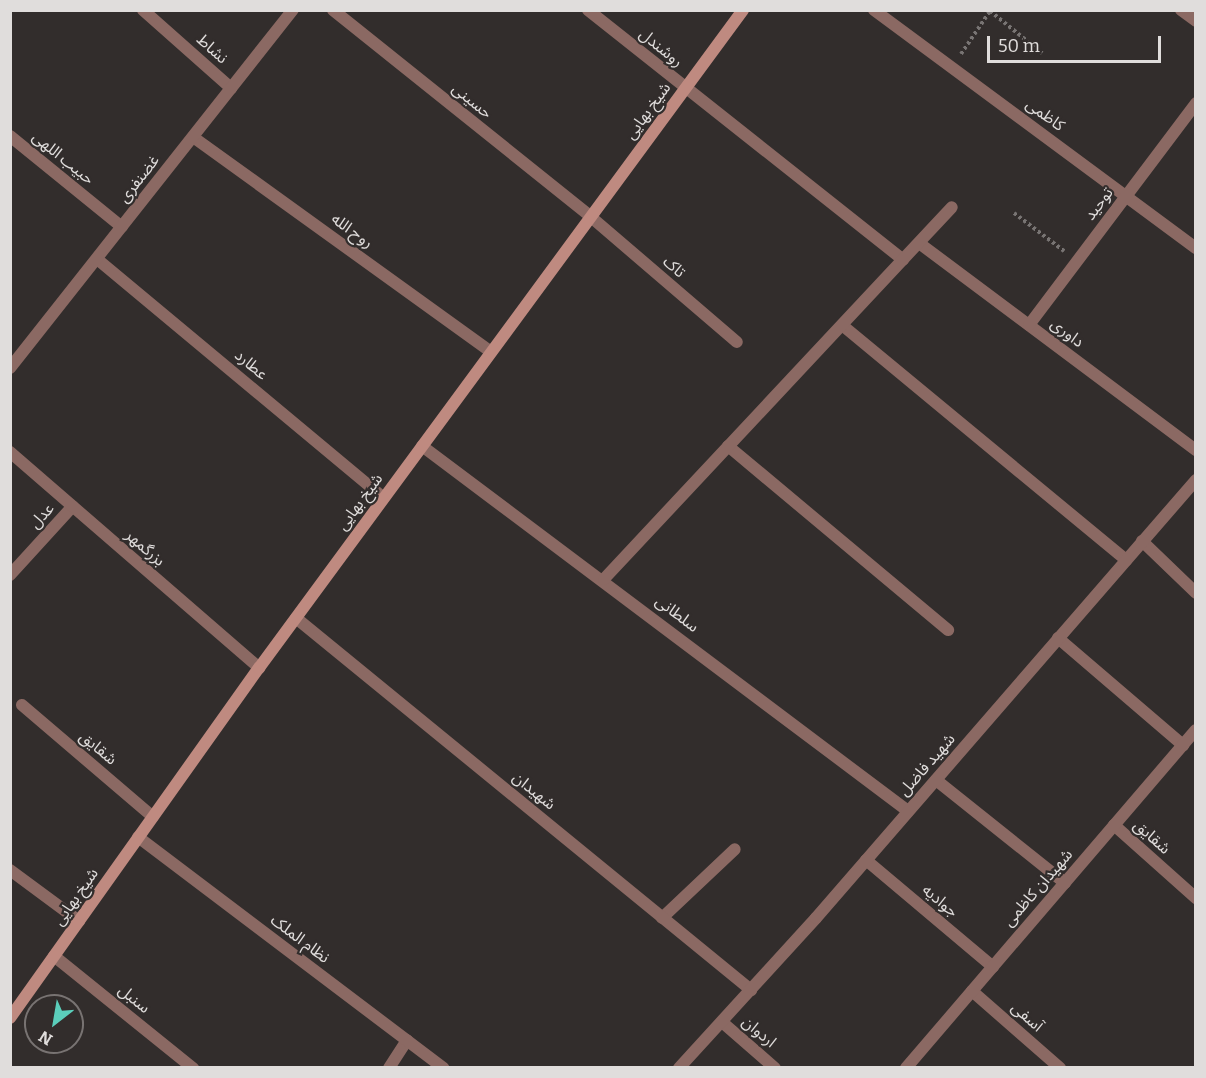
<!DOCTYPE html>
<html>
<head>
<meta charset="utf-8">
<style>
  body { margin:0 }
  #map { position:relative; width:1206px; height:1078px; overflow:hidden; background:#322d2c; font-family:Bitter,"Noto Sans Arabic",serif }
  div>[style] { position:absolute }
  .path>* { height:4px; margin-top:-2px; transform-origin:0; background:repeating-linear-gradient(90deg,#787473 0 3px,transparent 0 6px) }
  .service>* { height:12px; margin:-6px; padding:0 6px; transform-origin:6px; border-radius:6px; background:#8b6963 }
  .minor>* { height:12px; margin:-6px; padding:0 6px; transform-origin:6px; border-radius:6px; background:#8b6963 }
  .secondary>* { height:12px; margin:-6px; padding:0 6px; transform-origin:6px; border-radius:6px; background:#bf8a80 }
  span { translate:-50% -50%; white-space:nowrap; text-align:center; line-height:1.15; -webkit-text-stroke:4.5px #322d2c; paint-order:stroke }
  .street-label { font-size:16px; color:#e0dddc }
  .frame { position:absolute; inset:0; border:12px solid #e0dddc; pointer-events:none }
  .north { position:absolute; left:24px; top:994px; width:60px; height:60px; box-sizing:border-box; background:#322d2c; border:2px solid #787372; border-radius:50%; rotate:211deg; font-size:16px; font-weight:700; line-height:24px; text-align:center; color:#e0dddc }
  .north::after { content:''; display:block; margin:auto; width:21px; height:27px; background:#5bcebb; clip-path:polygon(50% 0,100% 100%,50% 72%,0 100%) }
  .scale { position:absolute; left:987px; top:36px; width:174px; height:27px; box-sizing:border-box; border:3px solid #e0dddc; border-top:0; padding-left:8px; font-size:18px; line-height:21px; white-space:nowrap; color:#e0dddc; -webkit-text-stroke:4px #322d2c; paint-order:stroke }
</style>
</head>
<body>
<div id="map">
  <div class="path">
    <i style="left:961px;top:54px;width:52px;rotate:-56deg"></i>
    <i style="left:990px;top:11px;width:67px;rotate:38.9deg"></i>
    <i style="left:1014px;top:213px;width:63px;rotate:37.2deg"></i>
  </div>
  <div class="service">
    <i style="left:591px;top:217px;width:192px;rotate:40.6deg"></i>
    <i style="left:728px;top:446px;width:287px;rotate:39.9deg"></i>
    <i style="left:10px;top:575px;width:93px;rotate:-47.6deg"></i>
    <i style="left:22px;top:705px;width:172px;rotate:40.5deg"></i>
    <i style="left:10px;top:870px;width:86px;rotate:36.5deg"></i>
    <i style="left:662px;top:918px;width:100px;rotate:-43.4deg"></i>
    <i style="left:54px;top:956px;width:179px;rotate:38.9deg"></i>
    <i style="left:389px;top:1068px;width:33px;rotate:-57deg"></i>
  </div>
  <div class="minor">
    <i style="left:143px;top:10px;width:118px;rotate:41.6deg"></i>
    <i style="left:333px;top:10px;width:331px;rotate:38.7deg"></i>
    <i style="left:588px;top:10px;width:402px;rotate:38.4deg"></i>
    <i style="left:874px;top:10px;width:400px;rotate:36.5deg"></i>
    <i style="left:1181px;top:10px;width:19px;rotate:36deg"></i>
    <i style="left:10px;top:136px;width:144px;rotate:39.1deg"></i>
    <i style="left:193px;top:137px;width:367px;rotate:35.8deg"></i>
    <i style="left:919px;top:243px;width:346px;rotate:36.8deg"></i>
    <i style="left:97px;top:259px;width:373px;rotate:39.8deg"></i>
    <i style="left:842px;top:325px;width:369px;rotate:39.6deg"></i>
    <i style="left:1029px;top:325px;width:278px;rotate:-53deg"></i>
    <i style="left:10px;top:368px;width:456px;rotate:-51.7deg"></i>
    <i style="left:422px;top:446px;width:608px;rotate:36.91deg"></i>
    <i style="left:10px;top:452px;width:330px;rotate:40.9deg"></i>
    <i style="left:1142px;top:541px;width:75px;rotate:43.9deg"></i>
    <i style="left:604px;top:579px;width:509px;rotate:-46.91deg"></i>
    <i style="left:296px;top:618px;width:588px;rotate:39.27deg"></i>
    <i style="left:1058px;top:638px;width:165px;rotate:40.6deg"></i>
    <i style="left:936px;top:780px;width:165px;rotate:38.6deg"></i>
    <i style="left:1114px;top:825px;width:110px;rotate:41.7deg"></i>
    <i style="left:138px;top:837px;width:383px;rotate:37.1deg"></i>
    <i style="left:866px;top:860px;width:166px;rotate:40.1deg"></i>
    <i style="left:972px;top:991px;width:117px;rotate:41.2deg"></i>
    <i style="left:722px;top:1022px;width:70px;rotate:41deg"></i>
    <i style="left:679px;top:1068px;width:203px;rotate:-47.6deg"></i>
    <i style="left:816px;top:918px;width:580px;rotate:-49.06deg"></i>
    <i style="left:906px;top:1068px;width:445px;rotate:-49.4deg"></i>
  </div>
  <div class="secondary">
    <i style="left:10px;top:1018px;width:430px;rotate:-54.6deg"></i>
    <i style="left:259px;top:668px;width:817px;rotate:-53.66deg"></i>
  </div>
  <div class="street-label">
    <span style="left:661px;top:48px;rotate:39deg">روشندل</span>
    <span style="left:212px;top:49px;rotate:42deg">نشاط</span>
    <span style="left:472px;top:101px;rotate:39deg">حسینی</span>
    <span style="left:648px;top:111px;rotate:-54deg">شیخ بهایی</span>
    <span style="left:1045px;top:115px;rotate:36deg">کاظمی</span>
    <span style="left:63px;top:158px;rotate:39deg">حبیب اللهی</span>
    <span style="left:139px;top:179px;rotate:-52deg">غضنفری</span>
    <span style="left:1099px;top:204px;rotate:-53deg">توحید</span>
    <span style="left:352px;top:231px;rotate:36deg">روح الله</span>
    <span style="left:674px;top:267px;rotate:41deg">تاک</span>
    <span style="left:1067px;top:333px;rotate:37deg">داوری</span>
    <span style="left:251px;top:365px;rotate:40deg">عطارد</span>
    <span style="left:360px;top:502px;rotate:-54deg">شیخ بهایی</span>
    <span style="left:42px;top:516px;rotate:-48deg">عدل</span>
    <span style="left:145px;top:548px;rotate:41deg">بزرگمهر</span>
    <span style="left:677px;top:614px;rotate:37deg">سلطانی</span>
    <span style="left:98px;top:748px;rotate:40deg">شقایق</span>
    <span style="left:927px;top:765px;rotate:-49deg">شهید فاضل</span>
    <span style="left:534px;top:791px;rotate:39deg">شهیدان</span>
    <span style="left:1152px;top:837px;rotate:42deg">شقایق</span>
    <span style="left:1038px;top:888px;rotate:-49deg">شهیدان کاظمی</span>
    <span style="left:76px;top:897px;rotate:-55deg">شیخ بهایی</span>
    <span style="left:940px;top:901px;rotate:40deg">جوادیه</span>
    <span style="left:300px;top:939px;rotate:37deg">نظام الملک</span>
    <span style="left:134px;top:999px;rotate:39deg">سنبل</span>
    <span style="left:1027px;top:1017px;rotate:41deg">آسفی</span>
    <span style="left:759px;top:1032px;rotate:40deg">اردوان</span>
  </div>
  <div class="frame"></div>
  <div class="north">N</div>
  <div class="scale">50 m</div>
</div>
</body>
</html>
